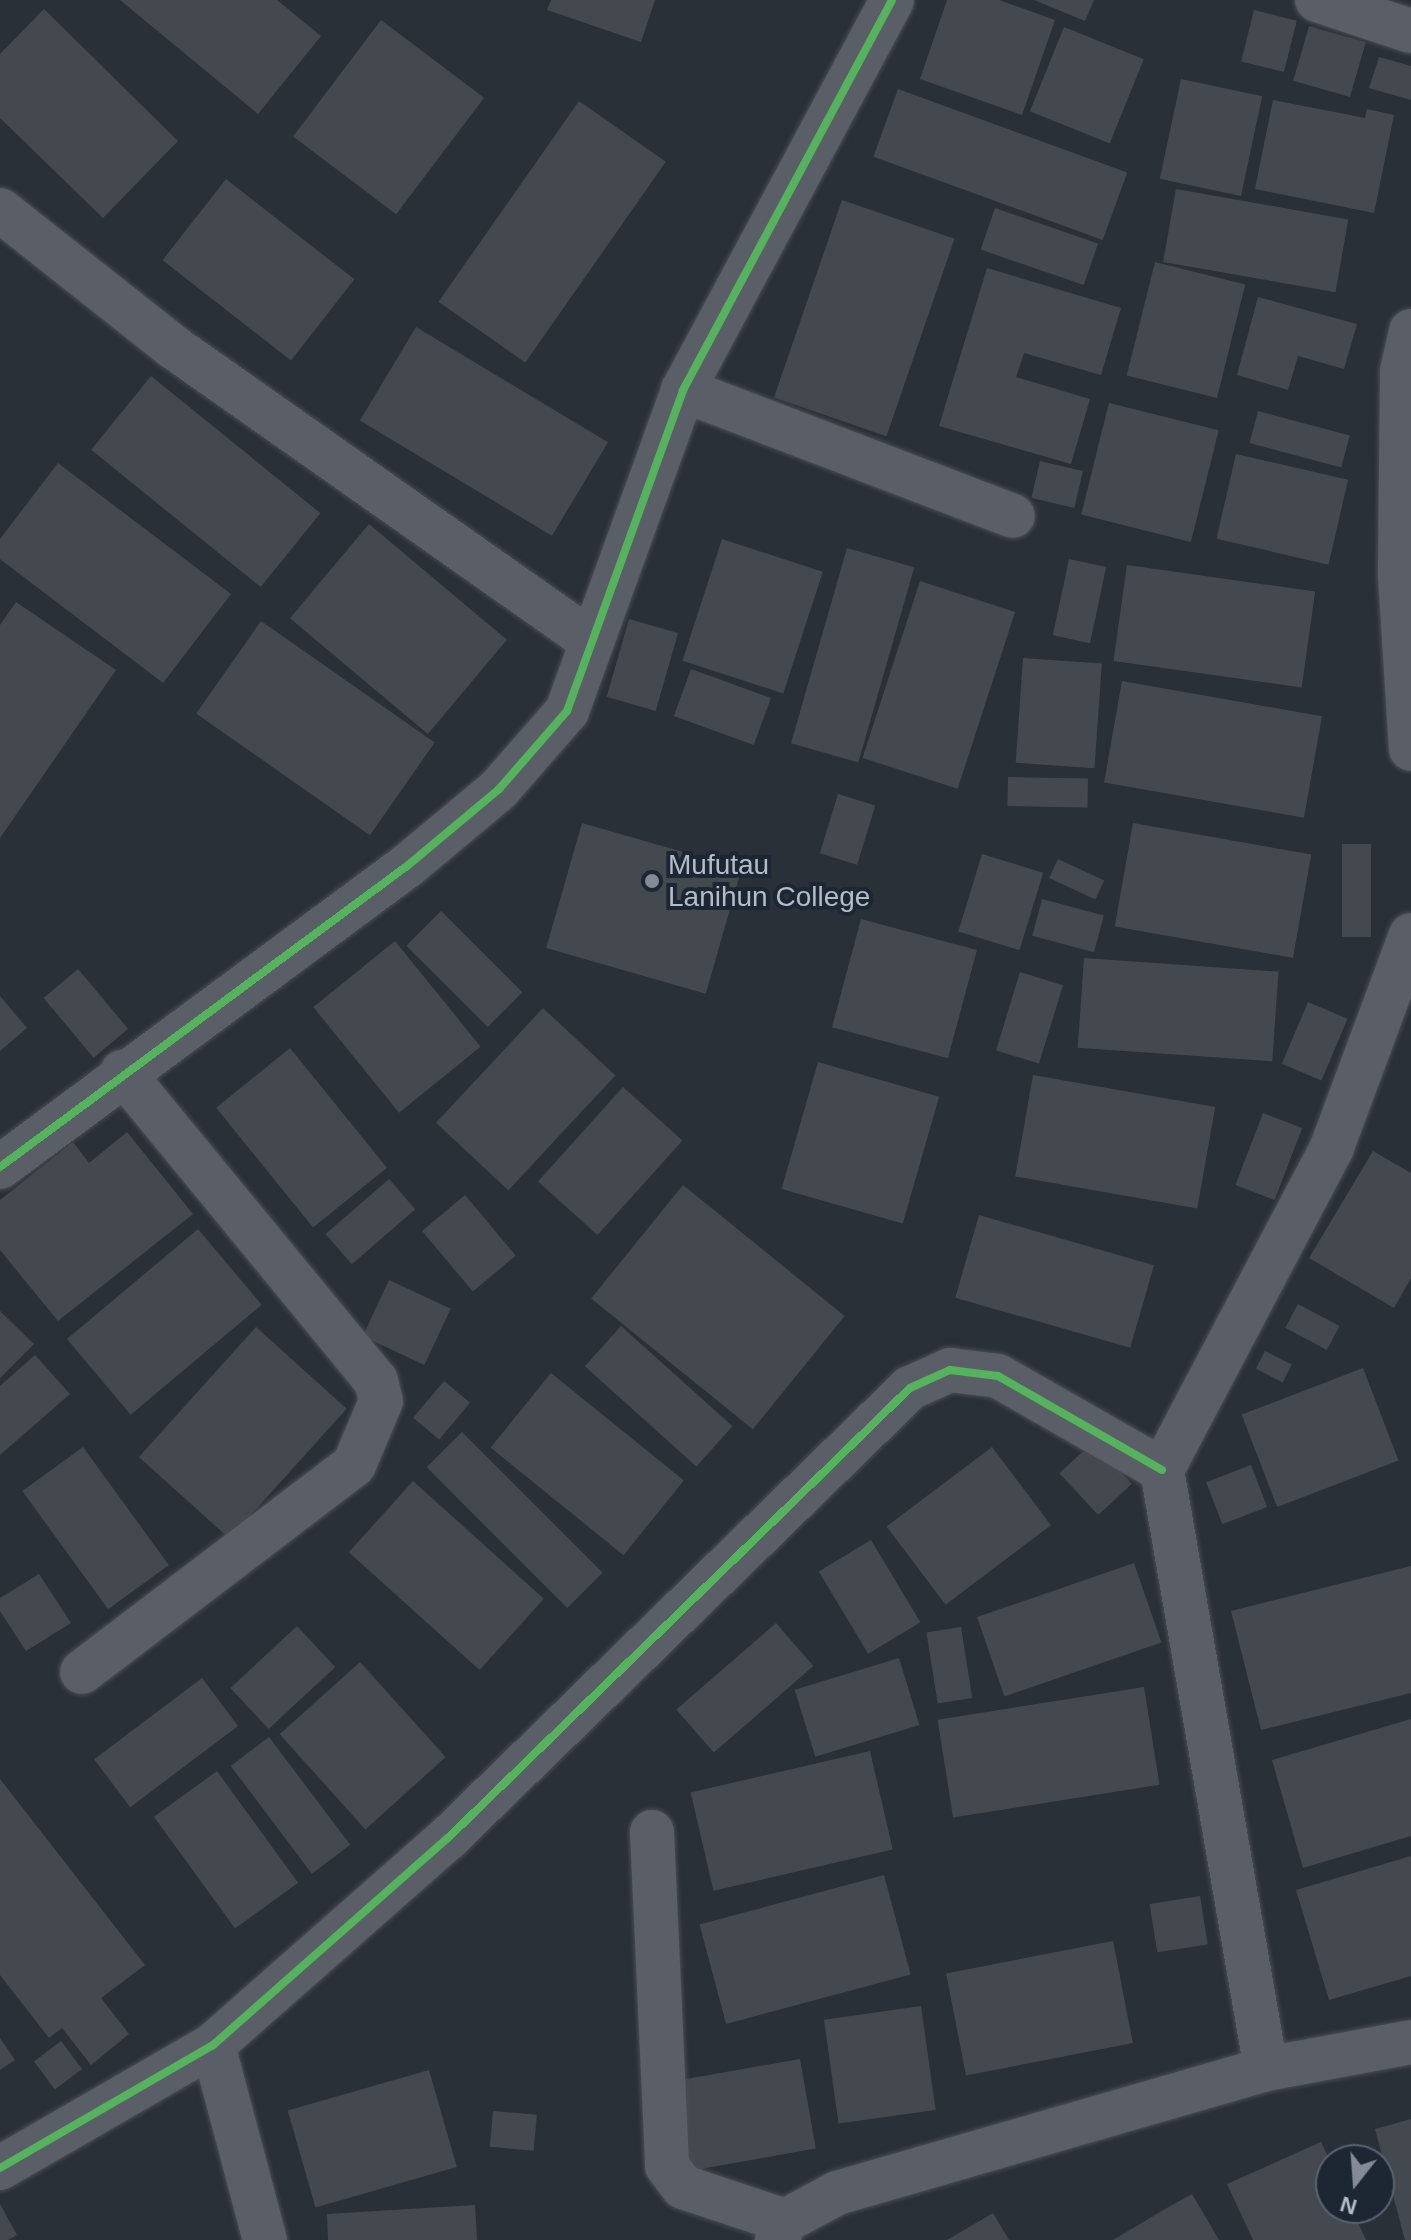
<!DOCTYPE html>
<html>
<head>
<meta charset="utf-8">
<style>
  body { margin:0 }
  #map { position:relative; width:1411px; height:2240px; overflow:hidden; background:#2a3038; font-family:Helvetica,sans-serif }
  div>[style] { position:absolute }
  .building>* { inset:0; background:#444950; transform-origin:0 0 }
  .roads { filter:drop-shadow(0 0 2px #484c53) drop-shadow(0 0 2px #484c53) }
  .minor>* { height:44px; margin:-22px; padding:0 22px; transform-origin:22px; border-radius:22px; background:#5a5e66 }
  .cycleway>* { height:8px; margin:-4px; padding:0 4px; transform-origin:4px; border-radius:4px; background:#56b35d }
  .dots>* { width:22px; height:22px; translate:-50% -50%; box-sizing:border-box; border:4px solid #1d2633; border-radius:50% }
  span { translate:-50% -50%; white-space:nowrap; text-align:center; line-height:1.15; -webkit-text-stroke:8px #1d2633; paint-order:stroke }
  .poi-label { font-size:28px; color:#b4bcc9 }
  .left { translate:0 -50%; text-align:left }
  .north { position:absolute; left:1315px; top:2144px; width:80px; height:80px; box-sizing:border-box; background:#1d2633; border:2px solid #59626f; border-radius:50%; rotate:197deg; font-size:22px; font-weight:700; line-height:32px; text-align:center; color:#b4bcc9 }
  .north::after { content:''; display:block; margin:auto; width:28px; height:36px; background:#848b96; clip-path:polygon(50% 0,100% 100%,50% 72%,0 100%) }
</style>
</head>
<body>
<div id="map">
  <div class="building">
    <i style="clip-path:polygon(120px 0,277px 0,321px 36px,258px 114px)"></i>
    <i style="clip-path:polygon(551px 0,655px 0,641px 42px,547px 10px)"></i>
    <i style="clip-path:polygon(947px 0,999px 0,1055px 20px,1022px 115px,920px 79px)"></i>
    <i style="clip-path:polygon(1034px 0,1094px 0,1085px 21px)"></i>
    <i style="clip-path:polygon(44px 9px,178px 141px,103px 218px,0 118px,0 54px)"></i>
    <i style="left:1254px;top:10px;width:44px;height:53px;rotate:14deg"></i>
    <i style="left:381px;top:20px;width:129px;height:146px;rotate:37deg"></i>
    <i style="left:1309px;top:26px;width:59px;height:57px;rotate:16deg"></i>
    <i style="left:1064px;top:27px;width:86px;height:91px;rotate:22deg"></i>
    <i style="clip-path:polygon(1379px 57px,1411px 66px,1411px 100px,1369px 88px)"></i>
    <i style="left:1181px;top:79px;width:83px;height:102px;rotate:12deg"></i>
    <i style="left:898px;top:89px;width:244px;height:72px;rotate:20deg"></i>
    <i style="clip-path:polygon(1273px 100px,1365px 118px,1367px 109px,1394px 115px,1374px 213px,1255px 189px)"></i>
    <i style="left:579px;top:101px;width:106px;height:245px;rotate:35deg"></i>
    <i style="left:226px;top:179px;width:163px;height:103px;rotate:38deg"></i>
    <i style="left:1176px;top:189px;width:175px;height:74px;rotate:10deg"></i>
    <i style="left:842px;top:200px;width:119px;height:209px;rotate:19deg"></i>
    <i style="left:995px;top:208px;width:109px;height:44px;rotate:19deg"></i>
    <i style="left:1155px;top:262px;width:93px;height:117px;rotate:14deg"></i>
    <i style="clip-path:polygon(987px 268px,1121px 308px,1101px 375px,1024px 353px,1016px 377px,1090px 399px,1071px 464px,939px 426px)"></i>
    <i style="clip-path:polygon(1258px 297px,1357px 324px,1344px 369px,1298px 356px,1288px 390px,1237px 375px)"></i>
    <i style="left:416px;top:327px;width:224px;height:109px;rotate:31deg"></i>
    <i style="left:151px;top:376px;width:218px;height:95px;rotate:39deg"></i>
    <i style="left:1109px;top:403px;width:113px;height:115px;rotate:14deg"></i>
    <i style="left:1258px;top:411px;width:95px;height:33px;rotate:15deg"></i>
    <i style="left:1236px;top:454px;width:115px;height:87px;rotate:13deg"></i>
    <i style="left:1040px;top:461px;width:44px;height:38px;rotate:13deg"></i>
    <i style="clip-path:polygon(58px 463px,231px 594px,163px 683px,0 559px,0 539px)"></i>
    <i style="left:369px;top:524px;width:180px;height:123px;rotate:40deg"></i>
    <i style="left:722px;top:539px;width:106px;height:128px;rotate:18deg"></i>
    <i style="left:847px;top:548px;width:70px;height:203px;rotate:16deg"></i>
    <i style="left:1069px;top:559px;width:38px;height:78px;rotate:12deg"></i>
    <i style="left:1127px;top:565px;width:190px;height:97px;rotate:8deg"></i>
    <i style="left:920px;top:581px;width:100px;height:186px;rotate:18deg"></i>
    <i style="clip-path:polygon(16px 602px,116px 670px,0 838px,0 625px)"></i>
    <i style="left:629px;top:619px;width:51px;height:81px;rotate:16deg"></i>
    <i style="left:261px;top:621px;width:212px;height:113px;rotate:35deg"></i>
    <i style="left:1023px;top:658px;width:79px;height:105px;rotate:4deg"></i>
    <i style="left:691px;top:669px;width:85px;height:50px;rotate:20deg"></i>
    <i style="left:1122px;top:681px;width:203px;height:103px;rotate:10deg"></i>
    <i style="left:1008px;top:777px;width:80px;height:29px;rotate:1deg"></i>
    <i style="left:838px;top:794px;width:39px;height:62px;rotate:17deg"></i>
    <i style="left:582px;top:823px;width:166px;height:130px;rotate:16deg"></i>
    <i style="left:1133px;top:823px;width:181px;height:105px;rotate:10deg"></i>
    <i style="left:1342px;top:844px;width:29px;height:93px"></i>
    <i style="left:982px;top:854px;width:64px;height:81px;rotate:17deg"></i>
    <i style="left:1058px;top:859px;width:51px;height:21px;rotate:25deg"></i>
    <i style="left:1042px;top:899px;width:64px;height:38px;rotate:15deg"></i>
    <i style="left:441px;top:911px;width:115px;height:49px;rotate:45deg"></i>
    <i style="left:861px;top:919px;width:120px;height:112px;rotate:15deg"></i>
    <i style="left:395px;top:941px;width:136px;height:105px;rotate:51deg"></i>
    <i style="left:1084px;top:958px;width:195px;height:90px;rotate:4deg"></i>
    <i style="left:78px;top:969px;width:78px;height:45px;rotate:50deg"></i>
    <i style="left:1020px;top:972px;width:45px;height:82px;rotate:17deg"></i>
    <i style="clip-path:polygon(0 996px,27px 1028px,0 1051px)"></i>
    <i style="left:1308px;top:1002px;width:43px;height:67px;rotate:23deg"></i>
    <i style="left:543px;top:1008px;width:99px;height:157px;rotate:43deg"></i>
    <i style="left:290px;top:1048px;width:154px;height:95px;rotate:51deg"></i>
    <i style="left:818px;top:1062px;width:126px;height:132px;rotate:16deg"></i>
    <i style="left:1033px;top:1075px;width:185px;height:103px;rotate:10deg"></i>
    <i style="left:623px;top:1087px;width:80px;height:127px;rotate:42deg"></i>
    <i style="left:1263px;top:1113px;width:42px;height:77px;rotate:21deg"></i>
    <i style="clip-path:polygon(127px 1132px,193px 1214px,58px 1321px,0 1250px,0 1200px,73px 1142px,89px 1163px)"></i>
    <i style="clip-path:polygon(1373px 1151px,1411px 1173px,1411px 1278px,1394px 1308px,1309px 1258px)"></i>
    <i style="left:389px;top:1179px;width:40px;height:84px;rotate:49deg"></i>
    <i style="left:683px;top:1185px;width:208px;height:146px;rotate:39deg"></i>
    <i style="left:465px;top:1195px;width:79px;height:56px;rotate:50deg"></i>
    <i style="left:979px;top:1215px;width:182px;height:86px;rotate:16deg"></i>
    <i style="left:198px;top:1229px;width:99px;height:171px;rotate:50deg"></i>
    <i style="left:389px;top:1280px;width:68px;height:62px;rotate:25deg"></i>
    <i style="left:1298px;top:1304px;width:47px;height:27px;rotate:28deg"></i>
    <i style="clip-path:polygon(0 1311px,34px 1344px,0 1378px)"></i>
    <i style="left:621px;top:1326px;width:150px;height:54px;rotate:42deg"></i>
    <i style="left:256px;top:1327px;width:122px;height:175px;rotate:42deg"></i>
    <i style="left:1265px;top:1351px;width:30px;height:20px;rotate:27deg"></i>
    <i style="clip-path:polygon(35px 1355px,70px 1394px,0 1455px,0 1386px)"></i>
    <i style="left:1363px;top:1368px;width:99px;height:130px;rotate:69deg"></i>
    <i style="left:551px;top:1373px;width:171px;height:96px;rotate:39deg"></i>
    <i style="left:444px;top:1381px;width:34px;height:48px;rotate:40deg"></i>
    <i style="left:462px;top:1432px;width:199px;height:50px;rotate:45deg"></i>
    <i style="left:1093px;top:1442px;width:57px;height:46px;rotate:47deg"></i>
    <i style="left:83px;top:1447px;width:146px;height:75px;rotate:54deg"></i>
    <i style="left:992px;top:1447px;width:98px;height:132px;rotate:53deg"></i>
    <i style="left:1251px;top:1465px;width:45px;height:48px;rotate:69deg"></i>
    <i style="left:413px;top:1481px;width:176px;height:96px;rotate:42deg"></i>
    <i style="left:871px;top:1540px;width:96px;height:61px;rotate:59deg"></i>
    <i style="left:1134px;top:1563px;width:84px;height:166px;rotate:71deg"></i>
    <i style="clip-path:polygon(1411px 1566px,1411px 1693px,1261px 1730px,1231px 1611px)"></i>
    <i style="clip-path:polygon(39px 1574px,71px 1623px,26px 1651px,0 1611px,0 1598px)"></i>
    <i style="left:776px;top:1623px;width:57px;height:132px;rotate:49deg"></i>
    <i style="left:297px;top:1626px;width:56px;height:91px;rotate:47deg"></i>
    <i style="left:961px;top:1627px;width:72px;height:35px;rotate:81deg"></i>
    <i style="left:899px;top:1658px;width:70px;height:109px;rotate:73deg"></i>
    <i style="left:360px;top:1662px;width:128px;height:108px;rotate:48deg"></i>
    <i style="left:202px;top:1678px;width:60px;height:135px;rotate:53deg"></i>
    <i style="left:1144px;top:1687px;width:99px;height:209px;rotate:81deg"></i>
    <i style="clip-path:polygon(1411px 1719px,1411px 1836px,1303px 1868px,1272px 1760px)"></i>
    <i style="left:269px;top:1737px;width:135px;height:48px;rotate:53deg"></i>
    <i style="left:870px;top:1751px;width:101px;height:184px;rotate:77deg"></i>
    <i style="left:217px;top:1771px;width:138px;height:78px;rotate:54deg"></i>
    <i style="clip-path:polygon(0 1779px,145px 1965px,101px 1998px,129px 2034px,91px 2065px,62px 2028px,49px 2038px,0 1975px)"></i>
    <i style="clip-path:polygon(1411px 1856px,1411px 1976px,1329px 2000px,1296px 1890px)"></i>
    <i style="left:884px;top:1875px;width:103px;height:191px;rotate:75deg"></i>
    <i style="left:1200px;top:1896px;width:49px;height:51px;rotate:81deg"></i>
    <i style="left:1113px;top:1941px;width:104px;height:170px;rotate:79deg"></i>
    <i style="left:921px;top:2006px;width:105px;height:98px;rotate:82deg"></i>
    <i style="clip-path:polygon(0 2038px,15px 2060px,0 2070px)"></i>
    <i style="left:61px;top:2041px;width:35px;height:34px;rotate:53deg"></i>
    <i style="left:800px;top:2059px;width:91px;height:130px;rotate:80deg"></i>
    <i style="left:429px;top:2070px;width:101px;height:147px;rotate:74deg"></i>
    <i style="left:493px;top:2111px;width:44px;height:36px;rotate:5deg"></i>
    <i style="clip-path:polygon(1411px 2119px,1411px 2240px,1405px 2240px,1375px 2129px)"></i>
    <i style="clip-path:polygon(1321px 2142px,1331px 2163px,1331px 2208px,1351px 2208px,1366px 2240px,1253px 2240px,1227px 2184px)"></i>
    <i style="clip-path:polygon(1192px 2194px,1219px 2240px,1113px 2240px,1165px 2209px)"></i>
    <i style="clip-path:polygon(0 2204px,17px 2235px,8px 2240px,0 2240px)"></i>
    <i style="clip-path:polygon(475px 2205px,477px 2240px,328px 2240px,327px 2214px)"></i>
    <i style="clip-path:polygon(993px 2213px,1009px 2240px,947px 2240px,954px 2236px)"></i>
  </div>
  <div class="roads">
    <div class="minor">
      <i style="left:1317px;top:0;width:99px;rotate:18.3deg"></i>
      <i style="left:0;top:210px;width:219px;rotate:38.3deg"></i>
      <i style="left:172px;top:346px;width:511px;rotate:35.12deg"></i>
      <i style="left:1411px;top:331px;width:41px;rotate:102.7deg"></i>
      <i style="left:1402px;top:371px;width:205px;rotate:90.6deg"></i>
      <i style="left:1400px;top:576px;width:173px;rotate:86.4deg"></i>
      <i style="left:683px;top:390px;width:353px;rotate:20.9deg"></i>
      <i style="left:0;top:1167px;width:506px;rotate:-36.49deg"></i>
      <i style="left:407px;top:866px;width:120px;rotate:-39.9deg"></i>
      <i style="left:499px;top:789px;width:103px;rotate:-48.9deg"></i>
      <i style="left:567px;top:711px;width:341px;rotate:-70.1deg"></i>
      <i style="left:683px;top:390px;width:442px;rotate:-61.8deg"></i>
      <i style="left:82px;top:1672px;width:342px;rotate:-37.3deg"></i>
      <i style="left:354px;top:1465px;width:69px;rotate:-67.1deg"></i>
      <i style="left:381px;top:1401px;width:21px;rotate:-104deg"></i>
      <i style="left:376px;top:1381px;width:400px;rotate:-129.4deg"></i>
      <i style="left:652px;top:1832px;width:334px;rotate:87.4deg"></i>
      <i style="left:667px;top:2166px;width:26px;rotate:53deg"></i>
      <i style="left:683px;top:2187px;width:108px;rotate:18.4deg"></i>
      <i style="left:213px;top:2045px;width:202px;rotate:75.1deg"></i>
      <i style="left:1266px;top:2069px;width:608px;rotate:-99.85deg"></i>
      <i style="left:1162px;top:1470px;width:365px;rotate:-62.2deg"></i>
      <i style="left:1332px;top:1147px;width:226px;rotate:-69.6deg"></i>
      <i style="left:0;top:2168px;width:246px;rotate:-30deg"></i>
      <i style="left:213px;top:2045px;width:313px;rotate:-41.4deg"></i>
      <i style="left:448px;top:1838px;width:645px;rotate:-44.25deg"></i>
      <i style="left:910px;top:1388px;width:44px;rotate:-24.2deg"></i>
      <i style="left:950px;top:1370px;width:48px;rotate:7.1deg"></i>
      <i style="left:998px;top:1376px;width:189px;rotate:29.8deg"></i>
      <i style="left:777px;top:2240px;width:21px;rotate:-67deg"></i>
      <i style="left:785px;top:2221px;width:59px;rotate:-28.3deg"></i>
      <i style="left:837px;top:2193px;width:447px;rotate:-16.1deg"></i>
      <i style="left:1266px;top:2069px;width:147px;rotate:-10.5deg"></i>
    </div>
  </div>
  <div class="cycleway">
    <i style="left:0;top:1167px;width:506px;rotate:-36.49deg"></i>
    <i style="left:407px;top:866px;width:120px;rotate:-39.9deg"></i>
    <i style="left:499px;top:789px;width:103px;rotate:-48.9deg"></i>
    <i style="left:567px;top:711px;width:341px;rotate:-70.1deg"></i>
    <i style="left:683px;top:390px;width:442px;rotate:-61.8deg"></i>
    <i style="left:0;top:2168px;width:246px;rotate:-30deg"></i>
    <i style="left:213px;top:2045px;width:313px;rotate:-41.4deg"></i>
    <i style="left:448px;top:1838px;width:645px;rotate:-44.25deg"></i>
    <i style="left:910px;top:1388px;width:44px;rotate:-24.2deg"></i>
    <i style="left:950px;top:1370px;width:48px;rotate:7.1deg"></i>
    <i style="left:998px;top:1376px;width:189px;rotate:29.8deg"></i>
  </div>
  <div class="dots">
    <i style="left:652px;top:881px;background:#848b96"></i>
  </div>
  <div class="poi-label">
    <span class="left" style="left:668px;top:881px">Mufutau<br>Lanihun College</span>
  </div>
  <div class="north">N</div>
</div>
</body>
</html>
